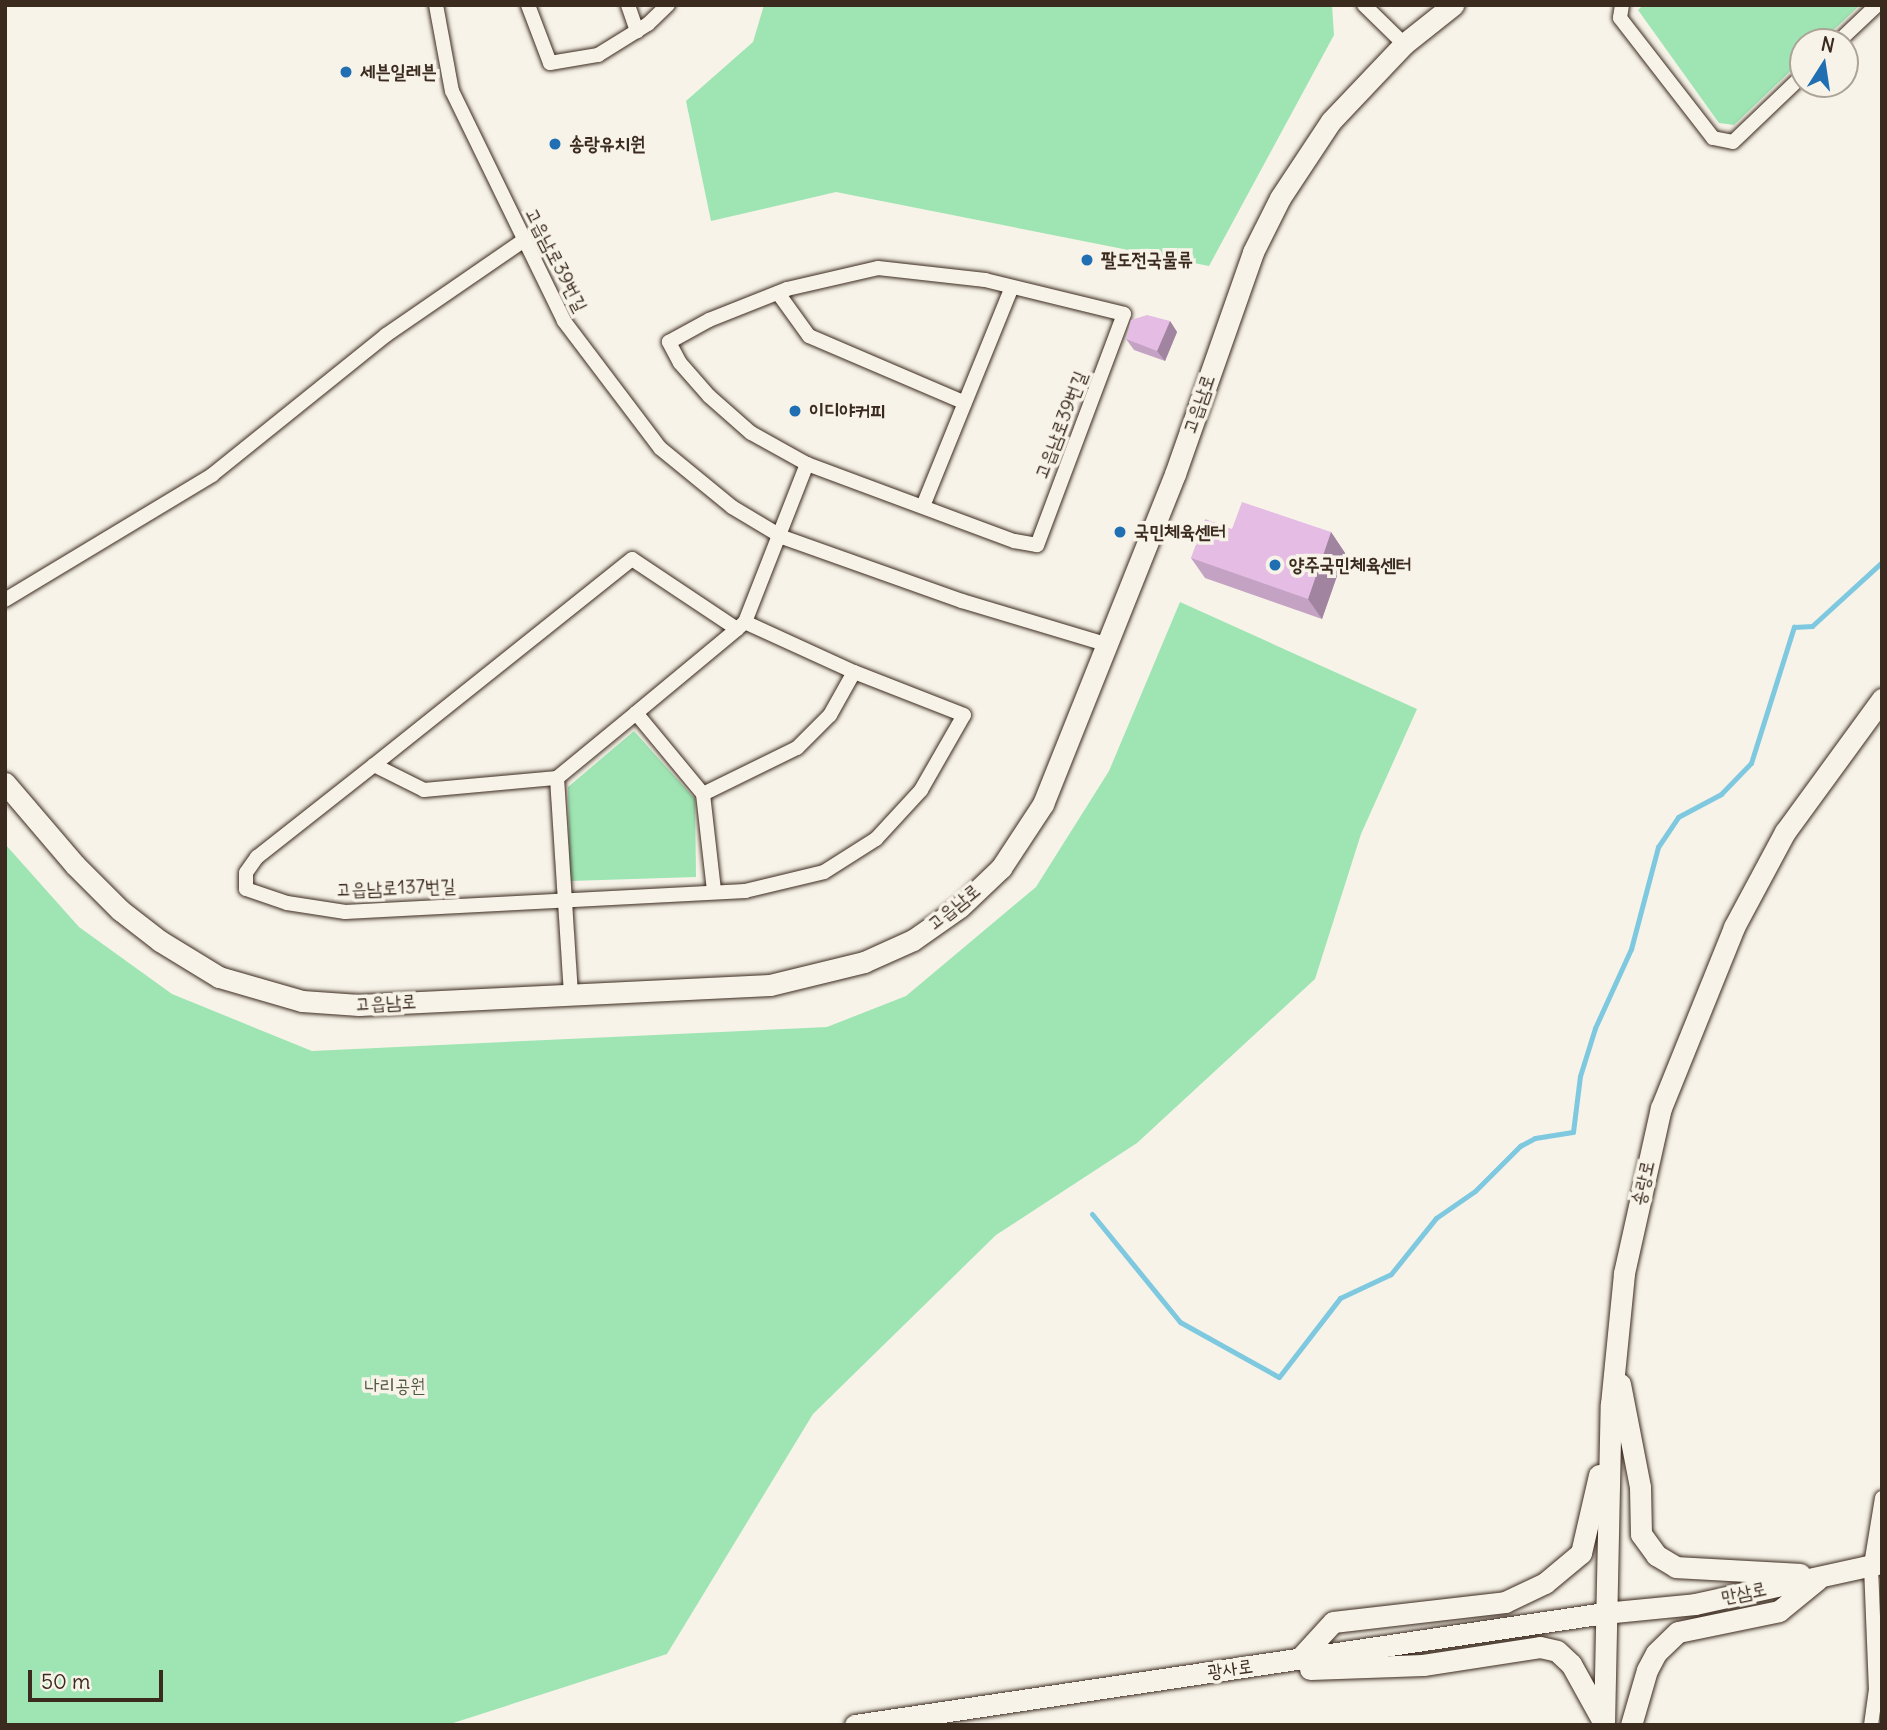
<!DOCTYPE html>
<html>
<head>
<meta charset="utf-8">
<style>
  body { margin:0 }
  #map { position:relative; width:1887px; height:1730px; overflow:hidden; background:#f7f3e8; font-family:Delius,"Poor Story",sans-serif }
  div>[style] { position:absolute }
  .green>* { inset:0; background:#9ee5b3 }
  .stream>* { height:5px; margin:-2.5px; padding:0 2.5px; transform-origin:2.5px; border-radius:2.5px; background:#7fc9e0 }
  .roads { filter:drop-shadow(0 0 2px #3b2a1e) drop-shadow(0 0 2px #3b2a1e) }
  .street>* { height:14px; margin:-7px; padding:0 7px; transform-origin:7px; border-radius:7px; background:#f7f3e8 }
  .secondary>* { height:21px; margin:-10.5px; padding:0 10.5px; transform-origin:10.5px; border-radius:10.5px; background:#f7f3e8 }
  .wall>* { inset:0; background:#c4a2c4 }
  .shaded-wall>* { inset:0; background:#a084a0 }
  .building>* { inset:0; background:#e4bce4 }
  .dots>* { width:19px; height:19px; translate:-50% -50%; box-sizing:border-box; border:4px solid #f7f3e8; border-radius:50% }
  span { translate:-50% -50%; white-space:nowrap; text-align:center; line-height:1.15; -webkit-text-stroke:7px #f7f3e8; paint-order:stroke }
  .poi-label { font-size:19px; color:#3b2a1e; font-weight:700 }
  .left { translate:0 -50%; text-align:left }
  .street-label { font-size:19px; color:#3b2a1e }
  .park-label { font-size:19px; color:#545943 }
  .frame { position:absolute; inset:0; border:7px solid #3b2a1e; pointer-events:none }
  .north { position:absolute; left:1789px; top:28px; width:70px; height:70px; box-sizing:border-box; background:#f7f3e8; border:2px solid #aca397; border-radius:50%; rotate:12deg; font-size:19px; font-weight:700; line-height:28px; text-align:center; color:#3b2a1e }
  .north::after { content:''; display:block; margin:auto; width:24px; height:32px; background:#1f6fb2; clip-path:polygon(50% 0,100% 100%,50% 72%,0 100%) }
  .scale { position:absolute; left:28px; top:1670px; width:135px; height:32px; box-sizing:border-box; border:4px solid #3b2a1e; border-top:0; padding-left:9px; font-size:21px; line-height:24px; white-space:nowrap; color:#3b2a1e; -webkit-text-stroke:5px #f7f3e8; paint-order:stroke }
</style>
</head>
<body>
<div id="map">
  <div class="green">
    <i style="clip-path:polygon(764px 5px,1332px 5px,1334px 35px,1209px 266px,836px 192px,711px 221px,686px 101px,753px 42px)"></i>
    <i style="clip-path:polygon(1643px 5px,1860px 5px,1821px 42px,1803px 42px,1803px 59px,1734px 125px,1719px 123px,1638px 10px)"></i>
    <i style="clip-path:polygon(1180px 602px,1417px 709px,1361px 834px,1315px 979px,1137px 1143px,996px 1235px,813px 1414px,667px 1654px,447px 1725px,5px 1725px,5px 844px,79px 927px,172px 994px,312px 1051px,827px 1027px,906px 996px,1036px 887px,1109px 771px)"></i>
    <i style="clip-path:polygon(634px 731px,695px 799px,696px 877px,570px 881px,568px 787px)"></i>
  </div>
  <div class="stream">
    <i style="left:1092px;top:1214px;width:139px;rotate:50.8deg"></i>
    <i style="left:1180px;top:1322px;width:113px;rotate:29.1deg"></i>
    <i style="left:1279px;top:1377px;width:100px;rotate:-52.3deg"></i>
    <i style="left:1340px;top:1298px;width:56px;rotate:-25.2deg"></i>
    <i style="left:1391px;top:1274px;width:72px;rotate:-51.2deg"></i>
    <i style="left:1436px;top:1218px;width:47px;rotate:-34.7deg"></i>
    <i style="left:1475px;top:1191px;width:64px;rotate:-45deg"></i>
    <i style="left:1520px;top:1146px;width:17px;rotate:-28deg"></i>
    <i style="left:1535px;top:1138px;width:38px;rotate:-9deg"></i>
    <i style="left:1573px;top:1132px;width:56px;rotate:-82.9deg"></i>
    <i style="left:1580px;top:1076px;width:50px;rotate:-72.6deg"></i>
    <i style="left:1595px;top:1028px;width:87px;rotate:-65.5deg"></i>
    <i style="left:1631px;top:949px;width:106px;rotate:-75.2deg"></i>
    <i style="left:1658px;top:847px;width:36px;rotate:-56deg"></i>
    <i style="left:1678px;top:817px;width:49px;rotate:-28.1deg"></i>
    <i style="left:1721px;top:794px;width:43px;rotate:-45.9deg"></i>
    <i style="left:1751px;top:763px;width:143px;rotate:-72.5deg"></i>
    <i style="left:1794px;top:627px;width:18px;rotate:-3deg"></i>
    <i style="left:1812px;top:626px;width:95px;rotate:-42.4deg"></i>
  </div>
  <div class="roads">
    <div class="street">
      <i style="left:436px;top:5px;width:87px;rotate:79.5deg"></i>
      <i style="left:452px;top:91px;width:256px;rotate:64deg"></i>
      <i style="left:564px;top:321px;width:159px;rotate:52.9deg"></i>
      <i style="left:660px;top:448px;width:93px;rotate:39.3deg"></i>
      <i style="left:732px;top:507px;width:58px;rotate:31deg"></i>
      <i style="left:782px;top:537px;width:191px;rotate:19.6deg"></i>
      <i style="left:962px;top:601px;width:153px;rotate:16.7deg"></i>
      <i style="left:528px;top:5px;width:62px;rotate:69.2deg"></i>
      <i style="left:550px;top:63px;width:49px;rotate:-9.5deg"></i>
      <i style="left:598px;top:55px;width:59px;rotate:-31.8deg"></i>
      <i style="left:648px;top:24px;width:28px;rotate:-44deg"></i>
      <i style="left:628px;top:5px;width:28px;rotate:71deg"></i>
      <i style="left:1364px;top:5px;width:56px;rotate:44.3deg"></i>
      <i style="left:1622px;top:5px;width:13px;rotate:99deg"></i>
      <i style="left:1620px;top:18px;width:152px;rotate:52.2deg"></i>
      <i style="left:1713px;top:138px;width:20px;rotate:11deg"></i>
      <i style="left:1733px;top:142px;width:97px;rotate:-43.7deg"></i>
      <i style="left:1838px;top:42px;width:54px;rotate:-43.5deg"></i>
      <i style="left:778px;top:293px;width:53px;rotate:54.2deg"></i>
      <i style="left:809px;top:336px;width:168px;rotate:23.2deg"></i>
      <i style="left:923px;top:506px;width:236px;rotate:-67.9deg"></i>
      <i style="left:5px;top:600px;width:242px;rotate:-31.1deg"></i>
      <i style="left:212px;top:475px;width:223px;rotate:-38.8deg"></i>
      <i style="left:386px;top:335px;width:168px;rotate:-34.5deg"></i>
      <i style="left:737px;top:629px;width:126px;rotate:-146.3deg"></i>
      <i style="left:632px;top:559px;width:330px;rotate:141.4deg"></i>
      <i style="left:374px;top:765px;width:56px;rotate:26.6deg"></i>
      <i style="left:424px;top:790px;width:134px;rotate:-5.2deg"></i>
      <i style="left:557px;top:778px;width:102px;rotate:-39.4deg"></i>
      <i style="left:636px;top:713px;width:131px;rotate:-39.7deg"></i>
      <i style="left:737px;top:629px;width:11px;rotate:-41deg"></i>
      <i style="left:745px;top:622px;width:170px;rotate:-68.6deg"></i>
      <i style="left:807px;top:464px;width:64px;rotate:-151deg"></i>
      <i style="left:751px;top:433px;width:56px;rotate:-138.6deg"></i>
      <i style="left:709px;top:396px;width:44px;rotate:-131.3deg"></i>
      <i style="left:680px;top:363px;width:24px;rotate:-118deg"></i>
      <i style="left:669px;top:342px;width:46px;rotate:-28.8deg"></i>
      <i style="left:709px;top:320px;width:84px;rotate:-21.7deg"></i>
      <i style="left:787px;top:289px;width:93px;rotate:-13deg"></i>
      <i style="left:878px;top:268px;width:108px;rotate:6.4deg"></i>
      <i style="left:985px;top:280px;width:143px;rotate:13.7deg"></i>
      <i style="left:1124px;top:314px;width:247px;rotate:110.6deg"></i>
      <i style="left:1037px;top:545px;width:23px;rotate:-170deg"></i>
      <i style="left:1014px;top:541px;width:221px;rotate:-159.6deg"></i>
      <i style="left:636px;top:713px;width:105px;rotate:50.4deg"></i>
      <i style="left:703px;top:794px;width:98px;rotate:83.5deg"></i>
      <i style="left:374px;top:765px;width:149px;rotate:141.8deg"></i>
      <i style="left:257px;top:857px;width:19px;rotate:125deg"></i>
      <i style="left:246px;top:873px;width:16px;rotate:90deg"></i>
      <i style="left:246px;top:889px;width:43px;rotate:18.9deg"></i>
      <i style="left:287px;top:903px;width:59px;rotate:8.8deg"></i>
      <i style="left:345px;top:912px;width:401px;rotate:-3deg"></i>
      <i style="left:745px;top:891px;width:81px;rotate:-13.5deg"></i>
      <i style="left:824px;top:872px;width:62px;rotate:-32.4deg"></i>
      <i style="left:876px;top:839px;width:67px;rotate:-47.4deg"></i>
      <i style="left:921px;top:790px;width:86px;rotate:-60.2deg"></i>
      <i style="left:964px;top:715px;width:118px;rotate:-158.6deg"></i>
      <i style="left:854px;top:672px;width:120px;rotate:-155.4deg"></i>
      <i style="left:557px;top:778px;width:215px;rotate:86.3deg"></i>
      <i style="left:703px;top:794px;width:105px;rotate:-26.1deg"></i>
      <i style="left:797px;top:748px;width:47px;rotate:-45deg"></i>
      <i style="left:830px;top:715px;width:49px;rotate:-60.8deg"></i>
      <i style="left:1871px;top:1725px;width:34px;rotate:-82deg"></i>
      <i style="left:1876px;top:1691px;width:126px;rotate:-92.3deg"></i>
      <i style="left:1871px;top:1565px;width:68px;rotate:-80.7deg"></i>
    </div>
    <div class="secondary">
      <i style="left:5px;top:783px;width:108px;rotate:49.5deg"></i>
      <i style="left:75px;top:865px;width:64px;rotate:45deg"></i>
      <i style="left:120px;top:910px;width:51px;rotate:37.8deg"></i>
      <i style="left:160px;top:941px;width:69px;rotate:31.4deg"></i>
      <i style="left:219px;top:977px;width:86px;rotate:16.1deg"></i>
      <i style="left:302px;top:1001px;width:57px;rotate:4deg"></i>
      <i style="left:359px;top:1005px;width:411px;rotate:-2.8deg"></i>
      <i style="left:770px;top:985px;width:97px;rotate:-13.7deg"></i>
      <i style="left:864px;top:962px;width:54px;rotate:-24.2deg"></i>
      <i style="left:913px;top:940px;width:57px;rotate:-35.1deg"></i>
      <i style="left:960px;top:907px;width:57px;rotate:-43.6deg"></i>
      <i style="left:1001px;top:868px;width:77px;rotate:-56.7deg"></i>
      <i style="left:1043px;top:804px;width:355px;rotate:-68.2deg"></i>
      <i style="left:1175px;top:474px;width:235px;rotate:-70.6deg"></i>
      <i style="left:1253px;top:252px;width:60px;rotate:-63.4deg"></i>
      <i style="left:1280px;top:198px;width:92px;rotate:-56.5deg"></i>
      <i style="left:1331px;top:121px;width:106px;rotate:-46.5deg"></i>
      <i style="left:1404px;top:44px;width:63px;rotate:-38.5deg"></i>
      <i style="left:1620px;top:1384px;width:105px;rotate:79deg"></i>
      <i style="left:1640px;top:1487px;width:47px;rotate:88.8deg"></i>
      <i style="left:1641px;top:1534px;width:26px;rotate:54deg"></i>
      <i style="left:1656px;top:1555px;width:23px;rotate:31deg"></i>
      <i style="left:1676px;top:1567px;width:124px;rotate:3.2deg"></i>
      <i style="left:1299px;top:1659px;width:50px;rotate:-47.4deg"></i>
      <i style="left:1333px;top:1622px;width:173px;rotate:-6.6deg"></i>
      <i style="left:1505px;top:1602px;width:44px;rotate:-25.4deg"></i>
      <i style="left:1545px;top:1583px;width:47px;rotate:-39.8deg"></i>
      <i style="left:1581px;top:1553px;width:80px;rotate:-77deg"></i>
      <i style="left:1310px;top:1669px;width:113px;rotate:-2deg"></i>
      <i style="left:1423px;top:1665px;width:118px;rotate:-8.7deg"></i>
      <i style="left:1540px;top:1647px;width:17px;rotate:13deg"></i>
      <i style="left:1557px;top:1651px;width:19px;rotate:43deg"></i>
      <i style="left:1571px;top:1664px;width:64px;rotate:61deg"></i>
      <i style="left:855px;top:1725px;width:757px;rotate:-8.5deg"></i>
      <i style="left:1604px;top:1613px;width:91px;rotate:-5.6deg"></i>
      <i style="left:1695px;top:1604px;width:191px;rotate:-12.4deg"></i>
      <i style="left:1604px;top:1725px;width:321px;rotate:-88.8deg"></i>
      <i style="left:1611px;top:1404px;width:132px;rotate:-84.3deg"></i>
      <i style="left:1624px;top:1273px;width:169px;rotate:-77.4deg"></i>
      <i style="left:1661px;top:1108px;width:195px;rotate:-68deg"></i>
      <i style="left:1734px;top:927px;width:108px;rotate:-61.8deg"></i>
      <i style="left:1785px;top:832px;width:165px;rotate:-53.9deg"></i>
      <i style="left:1631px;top:1725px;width:57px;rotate:-73.8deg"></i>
      <i style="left:1647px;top:1670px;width:19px;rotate:-62deg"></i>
      <i style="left:1656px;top:1653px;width:30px;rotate:-44deg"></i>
      <i style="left:1678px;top:1632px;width:103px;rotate:-11.7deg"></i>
      <i style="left:1779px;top:1611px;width:50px;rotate:-39.4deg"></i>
    </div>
  </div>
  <div class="wall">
    <i style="clip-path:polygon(1170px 321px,1177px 332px,1165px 361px,1134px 350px,1126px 339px)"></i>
    <i style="clip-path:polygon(1232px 529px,1331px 532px,1345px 553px,1322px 619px,1205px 578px,1191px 558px)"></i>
  </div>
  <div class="shaded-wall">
    <i style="clip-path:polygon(1170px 321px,1177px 332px,1165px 361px,1157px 351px)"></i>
    <i style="clip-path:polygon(1331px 532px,1345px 553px,1322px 619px,1308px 599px)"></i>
  </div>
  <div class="building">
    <i style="clip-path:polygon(1147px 315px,1170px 321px,1157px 351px,1126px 339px,1131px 320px)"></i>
    <i style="clip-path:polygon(1242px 502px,1331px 532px,1308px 599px,1191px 558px,1205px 519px,1232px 529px)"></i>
  </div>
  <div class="dots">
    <i style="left:346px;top:72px;background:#1f6fb2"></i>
    <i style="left:555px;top:144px;background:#1f6fb2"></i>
    <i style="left:1087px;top:260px;background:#1f6fb2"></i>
    <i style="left:795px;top:411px;background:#1f6fb2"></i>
    <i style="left:1120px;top:532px;background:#1f6fb2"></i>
    <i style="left:1275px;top:565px;background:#1f6fb2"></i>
  </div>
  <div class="poi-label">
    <span class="left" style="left:360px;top:72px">세븐일레븐</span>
    <span class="left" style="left:569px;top:144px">송랑유치원</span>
    <span class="left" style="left:1101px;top:260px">팔도전국물류</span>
    <span class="left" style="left:809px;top:411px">이디야커피</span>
    <span class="left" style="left:1134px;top:532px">국민체육센터</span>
    <span class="left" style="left:1289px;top:565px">양주국민체육센터</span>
  </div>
  <div class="street-label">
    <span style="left:556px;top:260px;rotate:63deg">고읍남로39번길</span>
    <span style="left:1199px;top:404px;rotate:-71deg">고읍남로</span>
    <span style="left:1061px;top:425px;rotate:-69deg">고읍남로39번길</span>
    <span style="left:396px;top:888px;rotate:-2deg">고읍남로137번길</span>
    <span style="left:954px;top:907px;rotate:-39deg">고읍남로</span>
    <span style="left:386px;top:1003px;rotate:-3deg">고읍남로</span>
    <span style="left:1643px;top:1183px;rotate:-77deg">송랑로</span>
    <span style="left:1744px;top:1593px;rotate:-12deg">만삼로</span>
    <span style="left:1230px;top:1669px;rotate:-8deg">광사로</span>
  </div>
  <div class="park-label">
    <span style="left:395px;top:1386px">나리공원</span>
  </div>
  <div class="frame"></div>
  <div class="north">N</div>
  <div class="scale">50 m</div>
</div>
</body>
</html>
